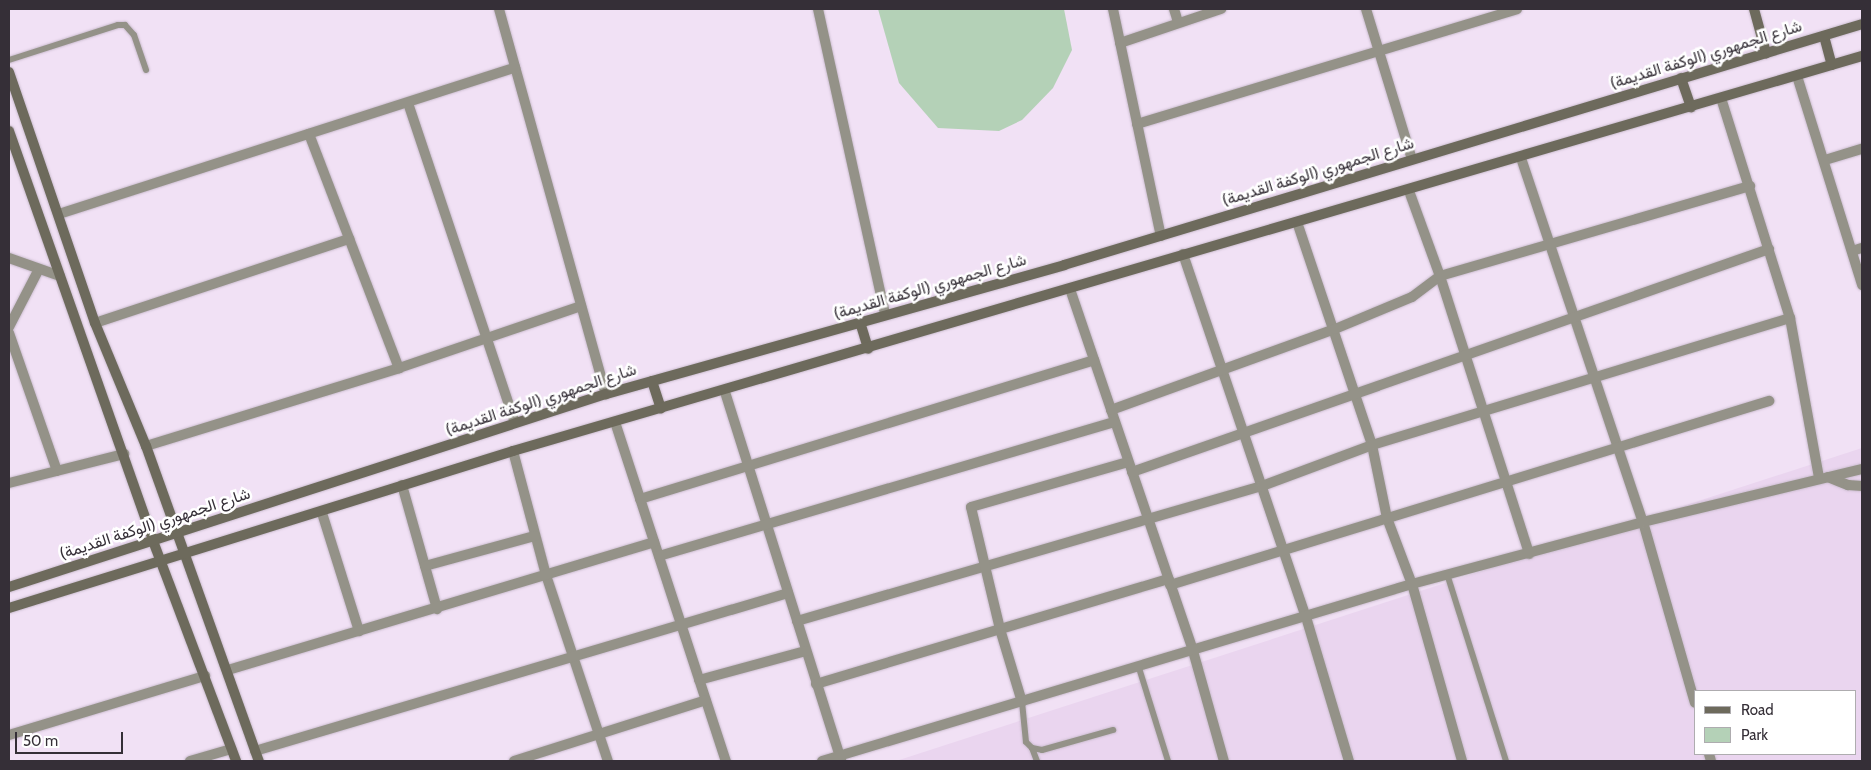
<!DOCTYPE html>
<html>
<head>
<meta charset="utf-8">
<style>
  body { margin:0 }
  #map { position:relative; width:1871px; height:770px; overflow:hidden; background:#f1e1f5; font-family:Cabin,Vazirmatn,sans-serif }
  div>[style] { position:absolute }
  .built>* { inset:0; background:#ead5ef }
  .green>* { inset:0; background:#b4d1b7 }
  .roads { filter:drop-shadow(0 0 1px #cbbdcf) drop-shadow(0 0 1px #cbbdcf) }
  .service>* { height:6px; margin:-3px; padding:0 3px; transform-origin:3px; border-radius:3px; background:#949288 }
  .minor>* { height:10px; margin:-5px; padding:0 5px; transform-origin:5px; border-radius:5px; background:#949288 }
  .tertiary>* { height:10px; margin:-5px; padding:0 5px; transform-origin:5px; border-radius:5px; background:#949288 }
  .secondary>* { height:10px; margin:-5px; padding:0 5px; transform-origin:5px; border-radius:5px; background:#6d6a5c }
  span { translate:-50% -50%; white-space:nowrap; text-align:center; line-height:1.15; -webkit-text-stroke:5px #fff; paint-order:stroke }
  .street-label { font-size:16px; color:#352f37 }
  .frame { position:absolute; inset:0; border:10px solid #352f37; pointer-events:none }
  .legend { position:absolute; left:1694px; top:690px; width:162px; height:65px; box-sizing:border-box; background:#fff; border:1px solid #aeacaf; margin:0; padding:6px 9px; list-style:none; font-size:15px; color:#352f37 }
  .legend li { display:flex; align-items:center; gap:10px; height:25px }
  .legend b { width:25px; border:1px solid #aeacaf }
  .scale { position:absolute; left:15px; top:732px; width:108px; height:22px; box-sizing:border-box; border:2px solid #352f37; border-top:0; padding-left:6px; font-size:15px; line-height:18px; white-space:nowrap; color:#352f37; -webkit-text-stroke:4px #fff; paint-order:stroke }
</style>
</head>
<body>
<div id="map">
  <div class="built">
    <i style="clip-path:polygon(evenodd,1862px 448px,1862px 761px,896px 761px,1862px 448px,1695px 691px,1855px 691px,1855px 754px,1695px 754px,1695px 691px)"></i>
  </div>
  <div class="green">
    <i style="clip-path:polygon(878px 9px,1064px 9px,1072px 50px,1053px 88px,1022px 120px,999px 131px,938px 128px,899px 83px)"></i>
  </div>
  <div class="roads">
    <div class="service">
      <i style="left:9px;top:60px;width:114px;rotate:-17.8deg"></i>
      <i style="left:118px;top:25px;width:7px"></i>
      <i style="left:125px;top:25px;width:13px;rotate:48deg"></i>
      <i style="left:134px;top:35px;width:37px;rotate:71deg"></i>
      <i style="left:1448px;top:577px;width:193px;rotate:72.5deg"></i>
      <i style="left:1139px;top:668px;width:97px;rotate:72.7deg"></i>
      <i style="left:1022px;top:702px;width:40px;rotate:84.3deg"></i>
      <i style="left:1026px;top:742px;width:8px;rotate:45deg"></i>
      <i style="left:1032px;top:748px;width:10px;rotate:11deg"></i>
      <i style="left:1042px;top:750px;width:74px;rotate:-15.7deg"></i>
      <i style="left:1032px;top:748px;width:14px;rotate:69deg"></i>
    </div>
    <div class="minor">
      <i style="left:499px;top:9px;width:400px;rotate:74.5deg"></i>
      <i style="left:818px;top:9px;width:313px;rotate:77.6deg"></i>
      <i style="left:1113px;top:9px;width:232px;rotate:78.1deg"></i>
      <i style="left:1174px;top:9px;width:14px;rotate:73deg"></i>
      <i style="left:1366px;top:9px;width:157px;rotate:73deg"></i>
      <i style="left:1120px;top:43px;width:107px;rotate:-18.6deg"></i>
      <i style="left:1721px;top:98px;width:231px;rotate:72.6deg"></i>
      <i style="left:1790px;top:318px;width:163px;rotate:79.7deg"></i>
      <i style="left:408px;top:103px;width:337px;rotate:71.5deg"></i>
      <i style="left:1137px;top:124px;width:397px;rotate:-16.8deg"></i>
      <i style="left:309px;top:134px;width:251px;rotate:69deg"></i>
      <i style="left:1521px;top:158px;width:384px;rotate:71.5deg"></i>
      <i style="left:1643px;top:522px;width:188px;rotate:74deg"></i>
      <i style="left:1825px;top:160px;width:39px;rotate:-17deg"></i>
      <i style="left:1409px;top:191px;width:90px;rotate:70deg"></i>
      <i style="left:1440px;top:276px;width:292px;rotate:72.2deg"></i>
      <i style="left:59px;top:214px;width:479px;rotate:-17.8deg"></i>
      <i style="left:1297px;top:222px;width:235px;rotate:71.4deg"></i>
      <i style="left:1372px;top:445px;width:75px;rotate:78.4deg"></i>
      <i style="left:1387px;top:518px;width:71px;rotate:69.3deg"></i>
      <i style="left:1412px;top:584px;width:184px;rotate:74.2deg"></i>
      <i style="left:1852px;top:251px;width:10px;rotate:-17deg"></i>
      <i style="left:1183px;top:254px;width:383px;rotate:71.3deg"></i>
      <i style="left:1306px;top:617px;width:150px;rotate:73.4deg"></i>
      <i style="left:9px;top:258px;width:54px;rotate:19.4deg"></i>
      <i style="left:1070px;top:289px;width:382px;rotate:71.2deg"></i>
      <i style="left:1193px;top:651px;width:114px;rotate:74.3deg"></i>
      <i style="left:95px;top:323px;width:268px;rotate:-18.3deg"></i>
      <i style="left:9px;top:327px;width:65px;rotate:-62.7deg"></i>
      <i style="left:9px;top:333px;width:146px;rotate:70.8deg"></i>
      <i style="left:725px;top:392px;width:387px;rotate:72.5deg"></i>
      <i style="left:1111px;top:410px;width:238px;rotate:-19.9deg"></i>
      <i style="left:1335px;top:329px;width:83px;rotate:-22.6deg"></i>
      <i style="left:1412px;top:297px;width:35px;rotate:-37deg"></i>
      <i style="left:1440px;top:276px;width:323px;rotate:-16.2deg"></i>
      <i style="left:615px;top:422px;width:357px;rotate:71.9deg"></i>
      <i style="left:146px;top:446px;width:265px;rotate:-17.1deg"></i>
      <i style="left:399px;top:368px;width:192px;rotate:-18.8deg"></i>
      <i style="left:513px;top:451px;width:128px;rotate:75.1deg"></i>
      <i style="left:546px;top:575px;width:196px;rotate:71.6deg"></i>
      <i style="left:1132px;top:472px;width:675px;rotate:-19.29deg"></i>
      <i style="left:9px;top:483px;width:119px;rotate:-14.2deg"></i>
      <i style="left:402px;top:485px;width:129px;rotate:74.2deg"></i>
      <i style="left:640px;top:499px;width:475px;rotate:-17deg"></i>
      <i style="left:322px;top:513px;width:124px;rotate:72.6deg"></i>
      <i style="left:659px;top:556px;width:475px;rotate:-16.4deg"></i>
      <i style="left:425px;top:566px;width:114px;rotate:-15.3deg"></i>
      <i style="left:1170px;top:585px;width:627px;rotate:-17.08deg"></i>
      <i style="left:797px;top:621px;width:484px;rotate:-16.2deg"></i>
      <i style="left:1262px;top:486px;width:117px;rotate:-20.4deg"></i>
      <i style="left:1372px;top:445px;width:437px;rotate:-16.9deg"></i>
      <i style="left:228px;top:670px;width:445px;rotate:-16.7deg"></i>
      <i style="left:699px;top:680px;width:111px;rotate:-15.2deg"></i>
      <i style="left:816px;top:684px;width:368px;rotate:-16.6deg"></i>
      <i style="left:1022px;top:702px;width:76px;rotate:-106.8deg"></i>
      <i style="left:1000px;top:629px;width:125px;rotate:-103.4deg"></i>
      <i style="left:971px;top:507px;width:163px;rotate:-16deg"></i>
      <i style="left:9px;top:735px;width:205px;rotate:-16.8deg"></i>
      <i style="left:255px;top:751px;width:556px;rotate:-16.51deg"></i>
      <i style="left:1709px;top:754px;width:7px;rotate:74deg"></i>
      <i style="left:190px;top:761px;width:43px;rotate:-16.3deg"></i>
      <i style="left:514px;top:761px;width:201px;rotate:-17.6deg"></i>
    </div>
    <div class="tertiary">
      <i style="left:1797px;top:76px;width:219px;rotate:72.7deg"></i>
      <i style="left:1828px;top:477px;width:22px;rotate:22deg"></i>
      <i style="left:1848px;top:485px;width:14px;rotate:4deg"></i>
      <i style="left:822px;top:761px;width:616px;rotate:-16.7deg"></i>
      <i style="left:1412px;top:584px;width:239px;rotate:-15deg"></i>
      <i style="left:1643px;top:522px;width:225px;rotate:-13.6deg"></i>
    </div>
    <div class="secondary">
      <i style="left:1754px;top:9px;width:46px;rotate:74.7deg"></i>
      <i style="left:1824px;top:36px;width:30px;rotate:75deg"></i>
      <i style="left:9px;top:72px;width:265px;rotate:71.1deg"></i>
      <i style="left:95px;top:323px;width:133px;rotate:67.5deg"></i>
      <i style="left:146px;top:446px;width:335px;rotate:70.3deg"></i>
      <i style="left:1681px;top:78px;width:31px;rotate:71deg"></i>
      <i style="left:9px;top:131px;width:435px;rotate:70.6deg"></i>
      <i style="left:153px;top:541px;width:235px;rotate:69.3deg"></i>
      <i style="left:860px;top:322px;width:28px;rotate:73deg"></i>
      <i style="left:652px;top:381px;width:29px;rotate:72deg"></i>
      <i style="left:9px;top:587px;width:627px;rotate:-17.92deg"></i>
      <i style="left:606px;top:394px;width:476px;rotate:-15.7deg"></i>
      <i style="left:1064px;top:265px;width:834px;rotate:-16.8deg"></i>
      <i style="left:9px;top:608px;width:528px;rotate:-17.3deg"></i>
      <i style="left:513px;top:451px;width:1406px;rotate:-16.32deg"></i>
    </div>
  </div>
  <div class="street-label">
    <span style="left:1706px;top:55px;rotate:-17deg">شارع الجمهوري (الوكفة القديمة)</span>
    <span style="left:1318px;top:172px;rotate:-17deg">شارع الجمهوري (الوكفة القديمة)</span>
    <span style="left:930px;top:287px;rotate:-16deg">شارع الجمهوري (الوكفة القديمة)</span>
    <span style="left:541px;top:400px;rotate:-18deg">شارع الجمهوري (الوكفة القديمة)</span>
    <span style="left:155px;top:524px;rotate:-18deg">شارع الجمهوري (الوكفة القديمة)</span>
  </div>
  <div class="frame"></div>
  <ul class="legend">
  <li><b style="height:6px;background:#6d6a5c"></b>Road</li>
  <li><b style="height:14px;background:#b4d1b7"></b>Park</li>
  </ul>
  <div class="scale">50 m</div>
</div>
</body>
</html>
